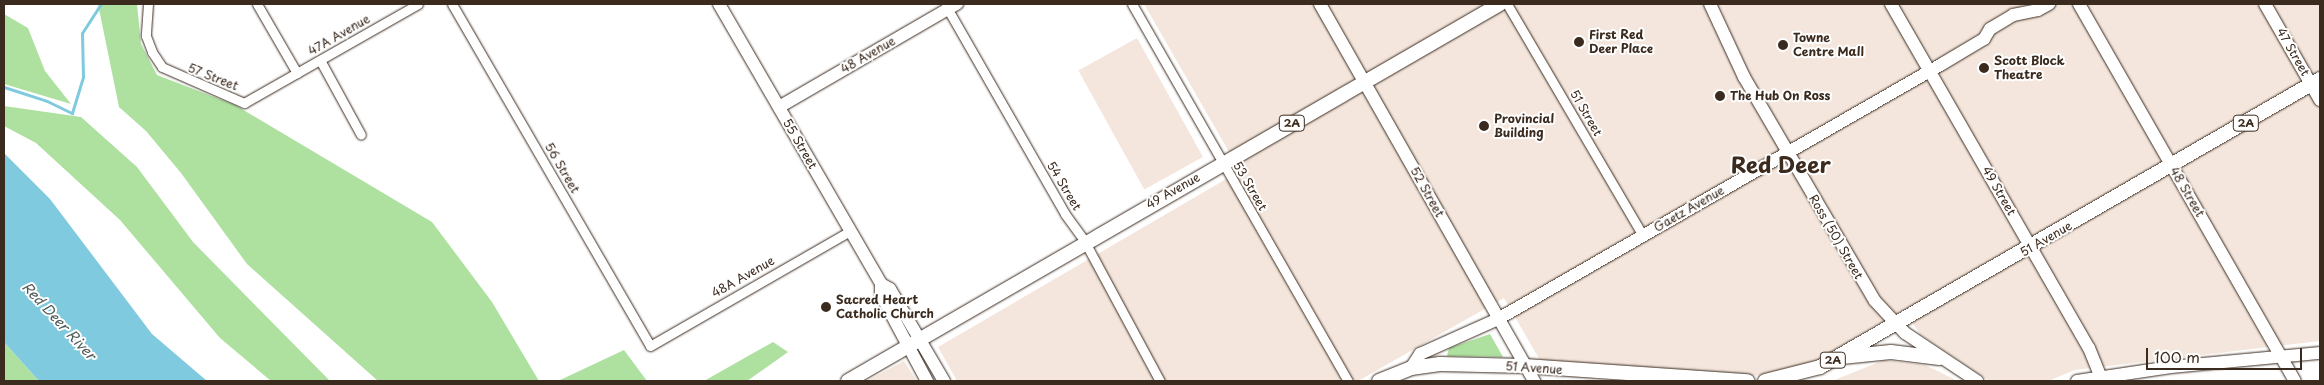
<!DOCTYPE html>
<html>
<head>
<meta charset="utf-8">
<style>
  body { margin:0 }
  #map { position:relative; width:2324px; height:385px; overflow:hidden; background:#fff; font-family:"Playpen Sans",sans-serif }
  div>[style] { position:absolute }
  .built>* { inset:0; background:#f4e6dc; transform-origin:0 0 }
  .green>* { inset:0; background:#aee0a0 }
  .water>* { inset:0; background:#7fcade }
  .stream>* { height:3px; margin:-1.5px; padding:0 1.5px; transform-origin:1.5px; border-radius:1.5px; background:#7fcade }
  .roads { filter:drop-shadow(0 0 1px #3b2a1e) drop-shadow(0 0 1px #3b2a1e) }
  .street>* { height:9px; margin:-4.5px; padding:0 4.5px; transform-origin:4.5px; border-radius:4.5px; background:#fff }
  .secondary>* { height:12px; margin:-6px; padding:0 6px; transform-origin:6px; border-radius:6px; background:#fff }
  .primary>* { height:14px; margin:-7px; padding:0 7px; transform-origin:7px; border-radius:7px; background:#fff }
  .dots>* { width:14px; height:14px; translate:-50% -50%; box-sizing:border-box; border:2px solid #fff; border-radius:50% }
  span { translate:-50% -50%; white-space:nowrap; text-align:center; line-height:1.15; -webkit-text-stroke:4px #fff; paint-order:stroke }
  .shield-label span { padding:1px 4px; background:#fff; border:1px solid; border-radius:4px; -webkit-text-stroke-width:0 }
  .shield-label { font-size:11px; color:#3b2a1e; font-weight:700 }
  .street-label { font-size:12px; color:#3b2a1e }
  .poi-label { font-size:12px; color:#3b2a1e; font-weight:700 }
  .left { translate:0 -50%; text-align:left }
  .water-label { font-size:14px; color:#4f5a58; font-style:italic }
  .town-label { font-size:22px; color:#3b2a1e; font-weight:700 }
  .frame { position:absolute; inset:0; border:5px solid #3b2a1e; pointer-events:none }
  .scale { position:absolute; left:2146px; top:348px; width:156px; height:22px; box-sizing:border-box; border:2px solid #3b2a1e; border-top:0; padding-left:6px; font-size:15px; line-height:18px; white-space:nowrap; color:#3b2a1e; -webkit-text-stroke:4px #fff; paint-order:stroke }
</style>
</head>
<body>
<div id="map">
  <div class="built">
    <i style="clip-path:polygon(1144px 4px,2320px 4px,2320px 341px,2075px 370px,2048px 381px,1989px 381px,1921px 335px,1903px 310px,1817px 361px,1769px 375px,1739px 376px,1541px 362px,1504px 298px,1358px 381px,957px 381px,938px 347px,1240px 171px)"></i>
    <i style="left:1137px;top:38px;width:136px;height:67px;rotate:61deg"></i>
    <i style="clip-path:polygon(1884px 360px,1925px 365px,1958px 381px,1832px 381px)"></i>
    <i style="clip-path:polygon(904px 361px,917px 381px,867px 381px)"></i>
  </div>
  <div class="green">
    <i style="clip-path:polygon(98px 4px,137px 4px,141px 44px,157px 75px,235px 105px,432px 222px,492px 302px,539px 381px,378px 381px,247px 264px,181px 173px,146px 131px,119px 107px)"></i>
    <i style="clip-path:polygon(4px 14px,28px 28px,45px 71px,71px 104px,4px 84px)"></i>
    <i style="clip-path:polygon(4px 106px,81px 117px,137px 167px,193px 242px,330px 381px,271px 381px,220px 338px,120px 220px,36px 143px,4px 126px)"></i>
    <i style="clip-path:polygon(1490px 334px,1503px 357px,1447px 356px,1449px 348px)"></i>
    <i style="clip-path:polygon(4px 342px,39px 381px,4px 381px)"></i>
    <i style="clip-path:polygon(773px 342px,788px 352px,747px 381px,704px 381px)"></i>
    <i style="clip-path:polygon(624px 350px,647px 381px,558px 381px)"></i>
  </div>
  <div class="water">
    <i style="clip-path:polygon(4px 153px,50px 199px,152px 334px,207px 381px,39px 381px,4px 342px)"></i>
  </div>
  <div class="stream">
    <i style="left:4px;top:87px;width:45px;rotate:18deg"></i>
    <i style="left:47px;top:101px;width:28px;rotate:26deg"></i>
    <i style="left:72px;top:113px;width:38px;rotate:-73deg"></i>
    <i style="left:83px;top:77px;width:44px;rotate:-91.3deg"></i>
    <i style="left:82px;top:33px;width:35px;rotate:-57deg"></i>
  </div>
  <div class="roads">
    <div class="street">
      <i style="left:148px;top:4px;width:32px;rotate:94deg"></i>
      <i style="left:146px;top:36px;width:17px;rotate:69deg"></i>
      <i style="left:152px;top:52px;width:18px;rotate:56deg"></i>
      <i style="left:162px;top:67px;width:90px;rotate:23.7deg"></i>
      <i style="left:244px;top:103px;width:200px;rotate:-29.6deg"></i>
      <i style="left:257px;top:4px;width:80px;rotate:59.9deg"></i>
      <i style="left:452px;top:4px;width:395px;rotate:59.9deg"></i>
      <i style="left:650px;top:346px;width:231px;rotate:-29.9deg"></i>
      <i style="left:1132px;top:4px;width:434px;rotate:60.2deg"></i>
      <i style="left:1507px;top:4px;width:269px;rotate:59.6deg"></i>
      <i style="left:946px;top:6px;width:240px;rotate:60.2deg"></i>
      <i style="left:1065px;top:214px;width:34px;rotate:54deg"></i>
      <i style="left:1085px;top:242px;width:158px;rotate:61.7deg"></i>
      <i style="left:320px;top:60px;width:85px;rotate:61.3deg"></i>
    </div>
    <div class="secondary">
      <i style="left:719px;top:4px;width:323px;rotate:59.9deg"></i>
      <i style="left:881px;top:284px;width:11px;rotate:90deg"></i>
      <i style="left:881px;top:295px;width:98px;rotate:61.9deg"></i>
      <i style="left:1320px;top:4px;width:434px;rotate:60.4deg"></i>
      <i style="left:1710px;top:4px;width:81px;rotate:65deg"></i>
      <i style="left:1744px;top:77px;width:259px;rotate:59.7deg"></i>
      <i style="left:1875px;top:301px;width:44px;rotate:46.8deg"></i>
      <i style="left:1905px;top:333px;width:87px;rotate:33.7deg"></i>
      <i style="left:1891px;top:4px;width:397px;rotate:60.1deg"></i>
      <i style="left:2089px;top:348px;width:35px;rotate:68deg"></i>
      <i style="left:2079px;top:4px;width:434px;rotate:60.2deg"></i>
      <i style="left:2265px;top:4px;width:111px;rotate:60.2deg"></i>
      <i style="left:779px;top:107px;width:206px;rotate:-30.1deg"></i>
      <i style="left:881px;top:284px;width:10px;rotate:29deg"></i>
      <i style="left:890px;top:289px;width:107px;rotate:59.6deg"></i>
      <i style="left:1411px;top:368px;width:17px;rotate:-57deg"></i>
      <i style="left:1420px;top:354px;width:85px;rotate:-24.2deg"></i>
      <i style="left:1498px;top:319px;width:512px;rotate:-29.87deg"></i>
      <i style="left:1942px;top:64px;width:49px;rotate:-30.8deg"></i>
      <i style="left:1984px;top:39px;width:12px;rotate:-59deg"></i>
      <i style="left:1990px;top:29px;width:27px;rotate:-31deg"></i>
      <i style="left:2013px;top:15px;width:25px;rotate:-11deg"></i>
      <i style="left:2038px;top:10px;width:13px;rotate:-29deg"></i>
      <i style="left:2077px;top:381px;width:95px;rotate:-8.5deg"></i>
      <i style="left:2171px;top:367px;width:150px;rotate:-5.4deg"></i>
    </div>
    <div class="primary">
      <i style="left:1842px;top:357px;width:49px;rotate:-5.8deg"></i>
      <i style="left:1891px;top:352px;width:49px;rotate:7deg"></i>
      <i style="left:848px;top:381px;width:753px;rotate:-30.04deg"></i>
      <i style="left:1379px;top:381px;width:35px;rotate:-22deg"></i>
      <i style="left:1411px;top:368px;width:29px;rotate:-8deg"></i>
      <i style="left:1440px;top:364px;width:85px;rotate:1.3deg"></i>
      <i style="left:1525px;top:366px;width:223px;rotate:3.9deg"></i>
      <i style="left:1765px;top:381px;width:57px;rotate:-14.3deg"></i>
      <i style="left:1820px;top:367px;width:577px;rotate:-29.94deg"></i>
    </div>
  </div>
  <div class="dots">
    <i style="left:1579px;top:42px;background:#3b2a1e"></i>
    <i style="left:1783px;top:45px;background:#3b2a1e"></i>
    <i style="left:1984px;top:68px;background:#3b2a1e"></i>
    <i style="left:1720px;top:96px;background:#3b2a1e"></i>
    <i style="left:1484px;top:126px;background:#3b2a1e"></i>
    <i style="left:826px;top:307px;background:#3b2a1e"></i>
  </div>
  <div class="shield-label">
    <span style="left:1292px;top:123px">2A</span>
    <span style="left:2246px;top:123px">2A</span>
    <span style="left:1833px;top:360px">2A</span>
  </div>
  <div class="street-label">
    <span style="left:339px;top:35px;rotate:-30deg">47A Avenue</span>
    <span style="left:2293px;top:52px;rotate:60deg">47 Street</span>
    <span style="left:868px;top:55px;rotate:-30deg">48 Avenue</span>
    <span style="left:213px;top:77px;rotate:22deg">57 Street</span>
    <span style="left:1586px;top:113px;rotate:60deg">51 Street</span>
    <span style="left:800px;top:144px;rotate:60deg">55 Street</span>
    <span style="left:562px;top:168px;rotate:60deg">56 Street</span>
    <span style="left:1064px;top:186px;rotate:59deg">54 Street</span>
    <span style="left:1250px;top:186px;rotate:60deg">53 Street</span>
    <span style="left:1173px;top:191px;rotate:-30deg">49 Avenue</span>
    <span style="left:1999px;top:191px;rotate:60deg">49 Street</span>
    <span style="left:1427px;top:192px;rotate:61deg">52 Street</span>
    <span style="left:2187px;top:192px;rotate:60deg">48 Street</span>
    <span style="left:1689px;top:209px;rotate:-30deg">Gaetz Avenue</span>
    <span style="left:1836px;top:237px;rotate:60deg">Ross (50) Street</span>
    <span style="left:2046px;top:239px;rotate:-30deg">51 Avenue</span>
    <span style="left:743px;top:277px;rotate:-30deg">48A Avenue</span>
    <span style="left:1534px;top:368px;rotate:4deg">51 Avenue</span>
  </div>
  <div class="poi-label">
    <span class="left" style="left:1589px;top:42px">First Red<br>Deer Place</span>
    <span class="left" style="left:1793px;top:45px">Towne<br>Centre Mall</span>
    <span class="left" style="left:1994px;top:68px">Scott Block<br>Theatre</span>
    <span class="left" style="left:1730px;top:96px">The Hub On Ross</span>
    <span class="left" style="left:1494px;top:126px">Provincial<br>Building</span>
    <span class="left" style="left:836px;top:307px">Sacred Heart<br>Catholic Church</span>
  </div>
  <div class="water-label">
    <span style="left:59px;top:321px;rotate:47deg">Red Deer River</span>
  </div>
  <div class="town-label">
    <span style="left:1781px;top:164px">Red Deer</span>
  </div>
  <div class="frame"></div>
  <div class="scale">100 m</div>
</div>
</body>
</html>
